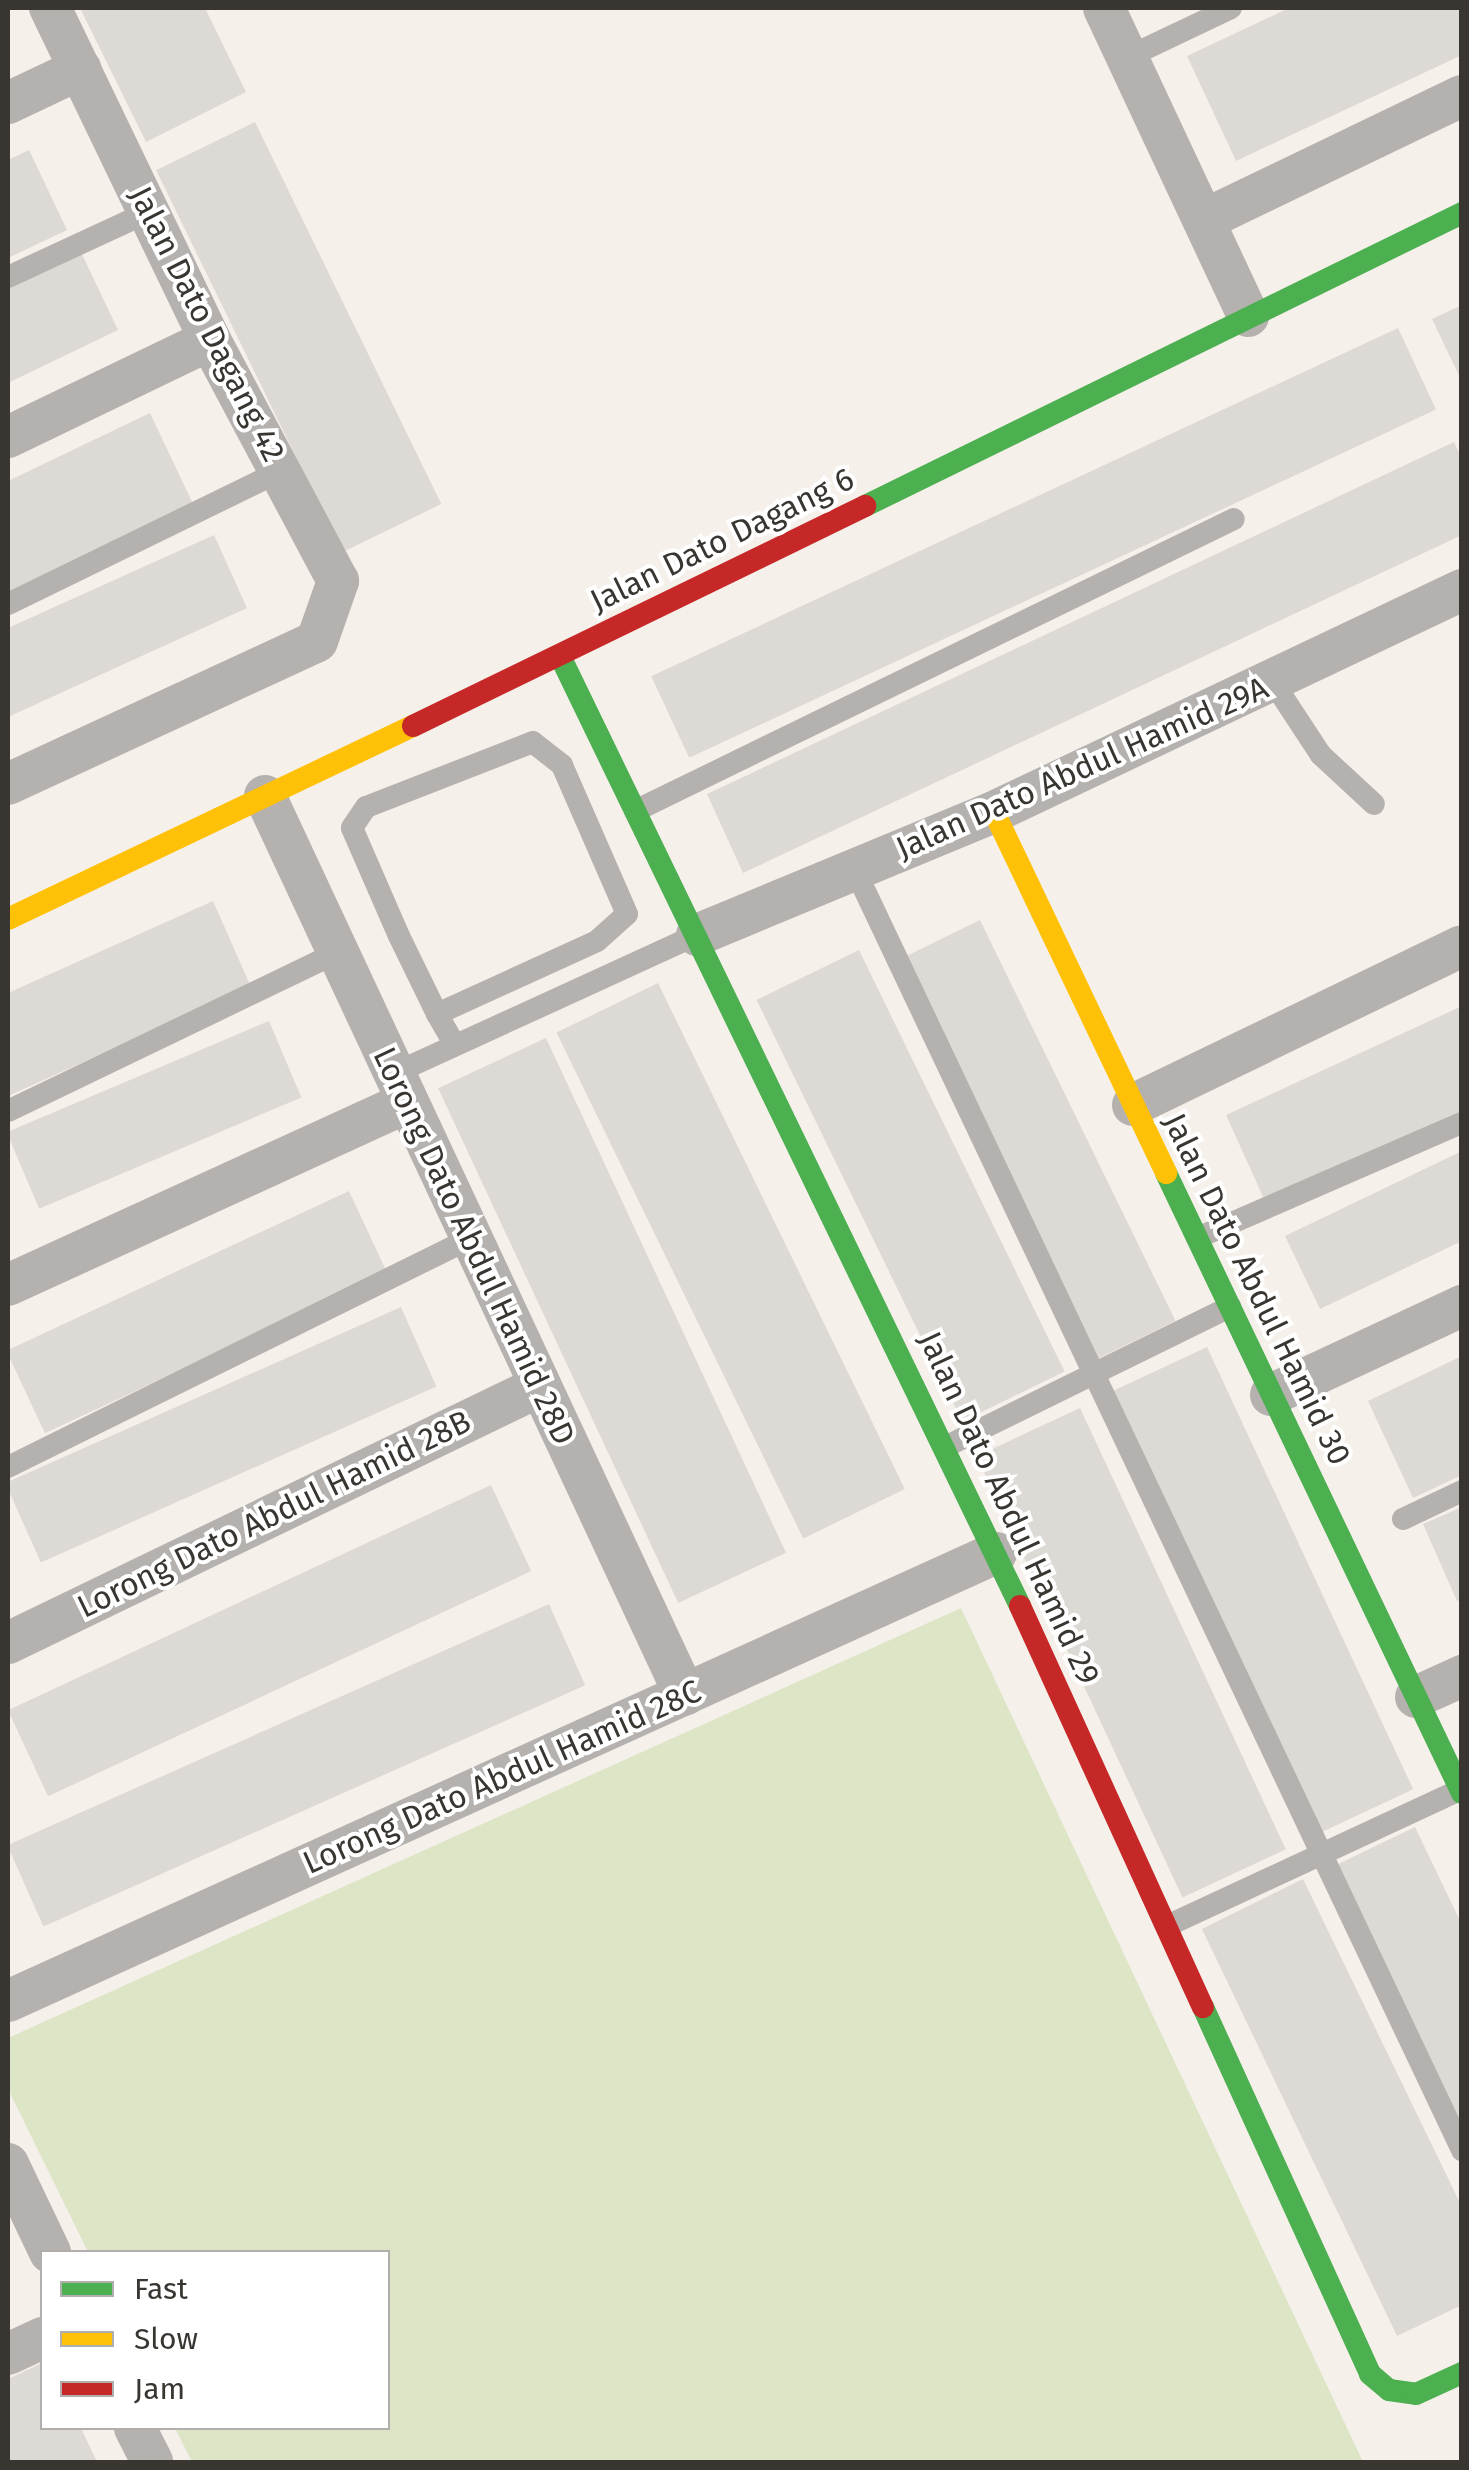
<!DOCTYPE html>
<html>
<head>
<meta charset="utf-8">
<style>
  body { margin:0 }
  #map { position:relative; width:1469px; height:2470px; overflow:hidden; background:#f6f0ea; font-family:"Fira Sans",sans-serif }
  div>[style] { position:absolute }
  .green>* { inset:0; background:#dde5c7 }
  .building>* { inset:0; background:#ddd9d4; transform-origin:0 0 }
  .lane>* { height:22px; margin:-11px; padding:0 11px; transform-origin:11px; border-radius:11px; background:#b4b1af }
  .street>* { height:42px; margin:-21px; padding:0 21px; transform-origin:21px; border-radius:21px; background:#b4b1af }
  .fast>* { height:22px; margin:-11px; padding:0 11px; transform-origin:11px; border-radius:11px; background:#4caf50 }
  .slow>* { height:22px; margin:-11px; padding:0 11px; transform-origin:11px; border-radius:11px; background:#ffc107 }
  .jam>* { height:22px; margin:-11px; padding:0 11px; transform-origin:11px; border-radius:11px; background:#c62828 }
  span { translate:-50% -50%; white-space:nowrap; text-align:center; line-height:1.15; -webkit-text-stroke:8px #fff; paint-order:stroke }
  .street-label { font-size:32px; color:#393632 }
  .frame { position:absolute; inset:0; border:10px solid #393632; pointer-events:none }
  .legend { position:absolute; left:40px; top:2250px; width:350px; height:180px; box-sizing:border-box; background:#fff; border:2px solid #b0afad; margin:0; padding:12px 18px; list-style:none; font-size:30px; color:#393632 }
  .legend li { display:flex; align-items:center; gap:20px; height:50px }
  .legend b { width:50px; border:2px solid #b0afad }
</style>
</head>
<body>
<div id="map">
  <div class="green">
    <i style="clip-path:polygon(961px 1608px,1363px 2462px,192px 2462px,175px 2428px,388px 2428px,388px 2252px,88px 2252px,8px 2089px,8px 2038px)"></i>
  </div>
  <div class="building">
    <i style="clip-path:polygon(80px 8px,205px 8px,246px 92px,146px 142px)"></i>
    <i style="clip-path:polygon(1289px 8px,1462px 8px,1462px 55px,1236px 161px,1187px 56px)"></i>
    <i style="left:255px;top:122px;width:425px;height:110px;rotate:64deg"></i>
    <i style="clip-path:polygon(29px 150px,67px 230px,8px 258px,8px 160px)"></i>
    <i style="clip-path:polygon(81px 252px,118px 330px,8px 383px,8px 287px)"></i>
    <i style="clip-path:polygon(1462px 305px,1462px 382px,1432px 319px)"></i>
    <i style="left:1398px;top:328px;width:90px;height:824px;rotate:65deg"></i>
    <i style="clip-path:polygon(150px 413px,195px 508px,8px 598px,8px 481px)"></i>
    <i style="clip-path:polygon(1454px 442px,1462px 459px,1462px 535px,743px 873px,707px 794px)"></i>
    <i style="clip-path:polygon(214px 535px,247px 608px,8px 717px,8px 628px)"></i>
    <i style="clip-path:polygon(213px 901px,251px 987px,8px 1096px,8px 993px)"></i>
    <i style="left:980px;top:920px;width:446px;height:87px;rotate:64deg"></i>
    <i style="left:859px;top:950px;width:469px;height:114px;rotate:64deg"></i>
    <i style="left:658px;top:983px;width:563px;height:113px;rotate:64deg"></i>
    <i style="clip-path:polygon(1462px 1006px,1462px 1111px,1265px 1201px,1226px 1115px)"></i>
    <i style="left:269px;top:1021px;width:83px;height:285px;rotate:67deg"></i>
    <i style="left:546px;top:1038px;width:568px;height:119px;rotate:65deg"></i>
    <i style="clip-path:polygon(1462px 1151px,1462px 1241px,1320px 1309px,1285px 1236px)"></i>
    <i style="left:349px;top:1191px;width:91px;height:378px;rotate:65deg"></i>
    <i style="left:401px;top:1307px;width:87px;height:433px;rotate:66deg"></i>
    <i style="left:1207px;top:1347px;width:488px;height:108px;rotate:65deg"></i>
    <i style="clip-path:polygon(1462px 1356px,1462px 1475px,1413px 1498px,1368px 1401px)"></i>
    <i style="left:1080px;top:1408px;width:487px;height:114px;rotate:65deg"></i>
    <i style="left:491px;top:1485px;width:95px;height:533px;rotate:65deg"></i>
    <i style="clip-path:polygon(1462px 1507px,1462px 1599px,1457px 1601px,1423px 1524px)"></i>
    <i style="left:549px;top:1604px;width:89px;height:593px;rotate:66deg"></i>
    <i style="clip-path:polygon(1415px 1827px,1462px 1925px,1462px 2140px,1332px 1867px)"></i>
    <i style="clip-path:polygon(1303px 1879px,1462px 2207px,1462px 2305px,1397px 2336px,1202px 1929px)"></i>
    <i style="clip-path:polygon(42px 2363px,42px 2428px,81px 2428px,97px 2462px,8px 2462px,8px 2379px)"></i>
  </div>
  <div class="lane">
    <i style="left:1128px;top:57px;width:114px;rotate:-25.4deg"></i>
    <i style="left:8px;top:277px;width:154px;rotate:-24.9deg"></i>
    <i style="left:8px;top:604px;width:306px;rotate:-26deg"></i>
    <i style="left:1273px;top:682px;width:87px;rotate:56.7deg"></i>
    <i style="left:1321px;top:755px;width:72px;rotate:42.8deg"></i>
    <i style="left:635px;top:811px;width:666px;rotate:-25.99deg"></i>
    <i style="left:855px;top:870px;width:1417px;rotate:64.63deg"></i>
    <i style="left:437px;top:1014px;width:176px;rotate:-24.5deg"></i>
    <i style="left:597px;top:941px;width:40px;rotate:-42deg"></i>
    <i style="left:627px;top:914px;width:163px;rotate:-113.6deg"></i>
    <i style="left:562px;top:765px;width:37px;rotate:-142deg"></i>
    <i style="left:533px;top:742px;width:179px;rotate:158.7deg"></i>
    <i style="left:366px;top:807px;width:25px;rotate:124deg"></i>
    <i style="left:352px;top:828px;width:118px;rotate:66.5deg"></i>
    <i style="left:399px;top:936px;width:87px;rotate:64deg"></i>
    <i style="left:437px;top:1014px;width:34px;rotate:60deg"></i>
    <i style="left:395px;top:1073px;width:332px;rotate:-24.6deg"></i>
    <i style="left:8px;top:1111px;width:366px;rotate:-25.7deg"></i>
    <i style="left:1197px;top:1238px;width:289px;rotate:-23.5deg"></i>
    <i style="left:945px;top:1447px;width:318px;rotate:-26.2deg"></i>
    <i style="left:8px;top:1467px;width:517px;rotate:-26.32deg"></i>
    <i style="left:1403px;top:1519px;width:65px;rotate:-25.4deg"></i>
    <i style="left:1169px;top:1925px;width:321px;rotate:-24.9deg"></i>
  </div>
  <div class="street">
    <i style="left:1104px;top:8px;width:340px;rotate:64.9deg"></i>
    <i style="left:8px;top:103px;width:80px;rotate:-25.3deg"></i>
    <i style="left:1204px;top:220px;width:286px;rotate:-25.7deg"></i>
    <i style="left:8px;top:437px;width:224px;rotate:-25.7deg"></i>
    <i style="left:8px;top:784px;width:340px;rotate:-24.8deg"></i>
    <i style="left:317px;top:641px;width:64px;rotate:-70.7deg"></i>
    <i style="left:338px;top:581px;width:273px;rotate:-118deg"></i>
    <i style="left:210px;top:340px;width:369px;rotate:-115.7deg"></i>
    <i style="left:265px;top:796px;width:992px;rotate:64.96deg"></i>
    <i style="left:697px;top:935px;width:321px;rotate:-22.5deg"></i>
    <i style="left:994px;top:812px;width:518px;rotate:-25.38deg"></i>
    <i style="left:1133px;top:1105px;width:365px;rotate:-25.8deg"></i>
    <i style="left:8px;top:1285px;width:439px;rotate:-24.6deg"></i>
    <i style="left:1271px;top:1395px;width:211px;rotate:-25deg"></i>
    <i style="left:8px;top:1643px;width:591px;rotate:-25.78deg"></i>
    <i style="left:1416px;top:1697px;width:51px;rotate:-24.5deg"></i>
    <i style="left:8px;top:2001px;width:1085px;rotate:-24.39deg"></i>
    <i style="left:8px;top:2164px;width:98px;rotate:64.5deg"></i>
    <i style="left:8px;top:2354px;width:38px;rotate:-25deg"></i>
    <i style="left:135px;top:2428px;width:38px;rotate:63deg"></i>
  </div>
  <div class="fast">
    <i style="left:865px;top:506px;width:665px;rotate:-26.14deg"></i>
    <i style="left:560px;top:656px;width:1056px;rotate:64.16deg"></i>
    <i style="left:1166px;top:1173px;width:687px;rotate:64.48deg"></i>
    <i style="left:1203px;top:2007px;width:403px;rotate:65.5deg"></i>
    <i style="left:1370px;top:2374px;width:25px;rotate:40deg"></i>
    <i style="left:1389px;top:2390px;width:27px;rotate:8deg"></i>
    <i style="left:1416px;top:2394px;width:51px;rotate:-24.5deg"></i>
  </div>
  <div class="slow">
    <i style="left:994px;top:812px;width:400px;rotate:64.5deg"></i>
    <i style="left:8px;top:919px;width:449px;rotate:-25.5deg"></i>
  </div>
  <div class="jam">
    <i style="left:413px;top:726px;width:503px;rotate:-25.95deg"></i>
    <i style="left:1020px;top:1606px;width:441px;rotate:65.5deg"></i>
  </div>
  <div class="street-label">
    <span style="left:207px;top:324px;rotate:63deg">Jalan Dato Dagang 42</span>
    <span style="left:722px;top:540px;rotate:-26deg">Jalan Dato Dagang 6</span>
    <span style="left:1082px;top:768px;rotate:-24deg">Jalan Dato Abdul Hamid 29A</span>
    <span style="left:474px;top:1246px;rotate:65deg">Lorong Dato Abdul Hamid 28D</span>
    <span style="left:1257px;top:1289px;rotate:64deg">Jalan Dato Abdul Hamid 30</span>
    <span style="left:1009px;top:1508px;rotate:65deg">Jalan Dato Abdul Hamid 29</span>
    <span style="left:274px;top:1514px;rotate:-26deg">Lorong Dato Abdul Hamid 28B</span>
    <span style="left:502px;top:1777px;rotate:-24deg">Lorong Dato Abdul Hamid 28C</span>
  </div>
  <div class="frame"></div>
  <ul class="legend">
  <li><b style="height:12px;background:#4caf50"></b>Fast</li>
  <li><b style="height:12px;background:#ffc107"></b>Slow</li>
  <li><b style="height:12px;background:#c62828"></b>Jam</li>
  </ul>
</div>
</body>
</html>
